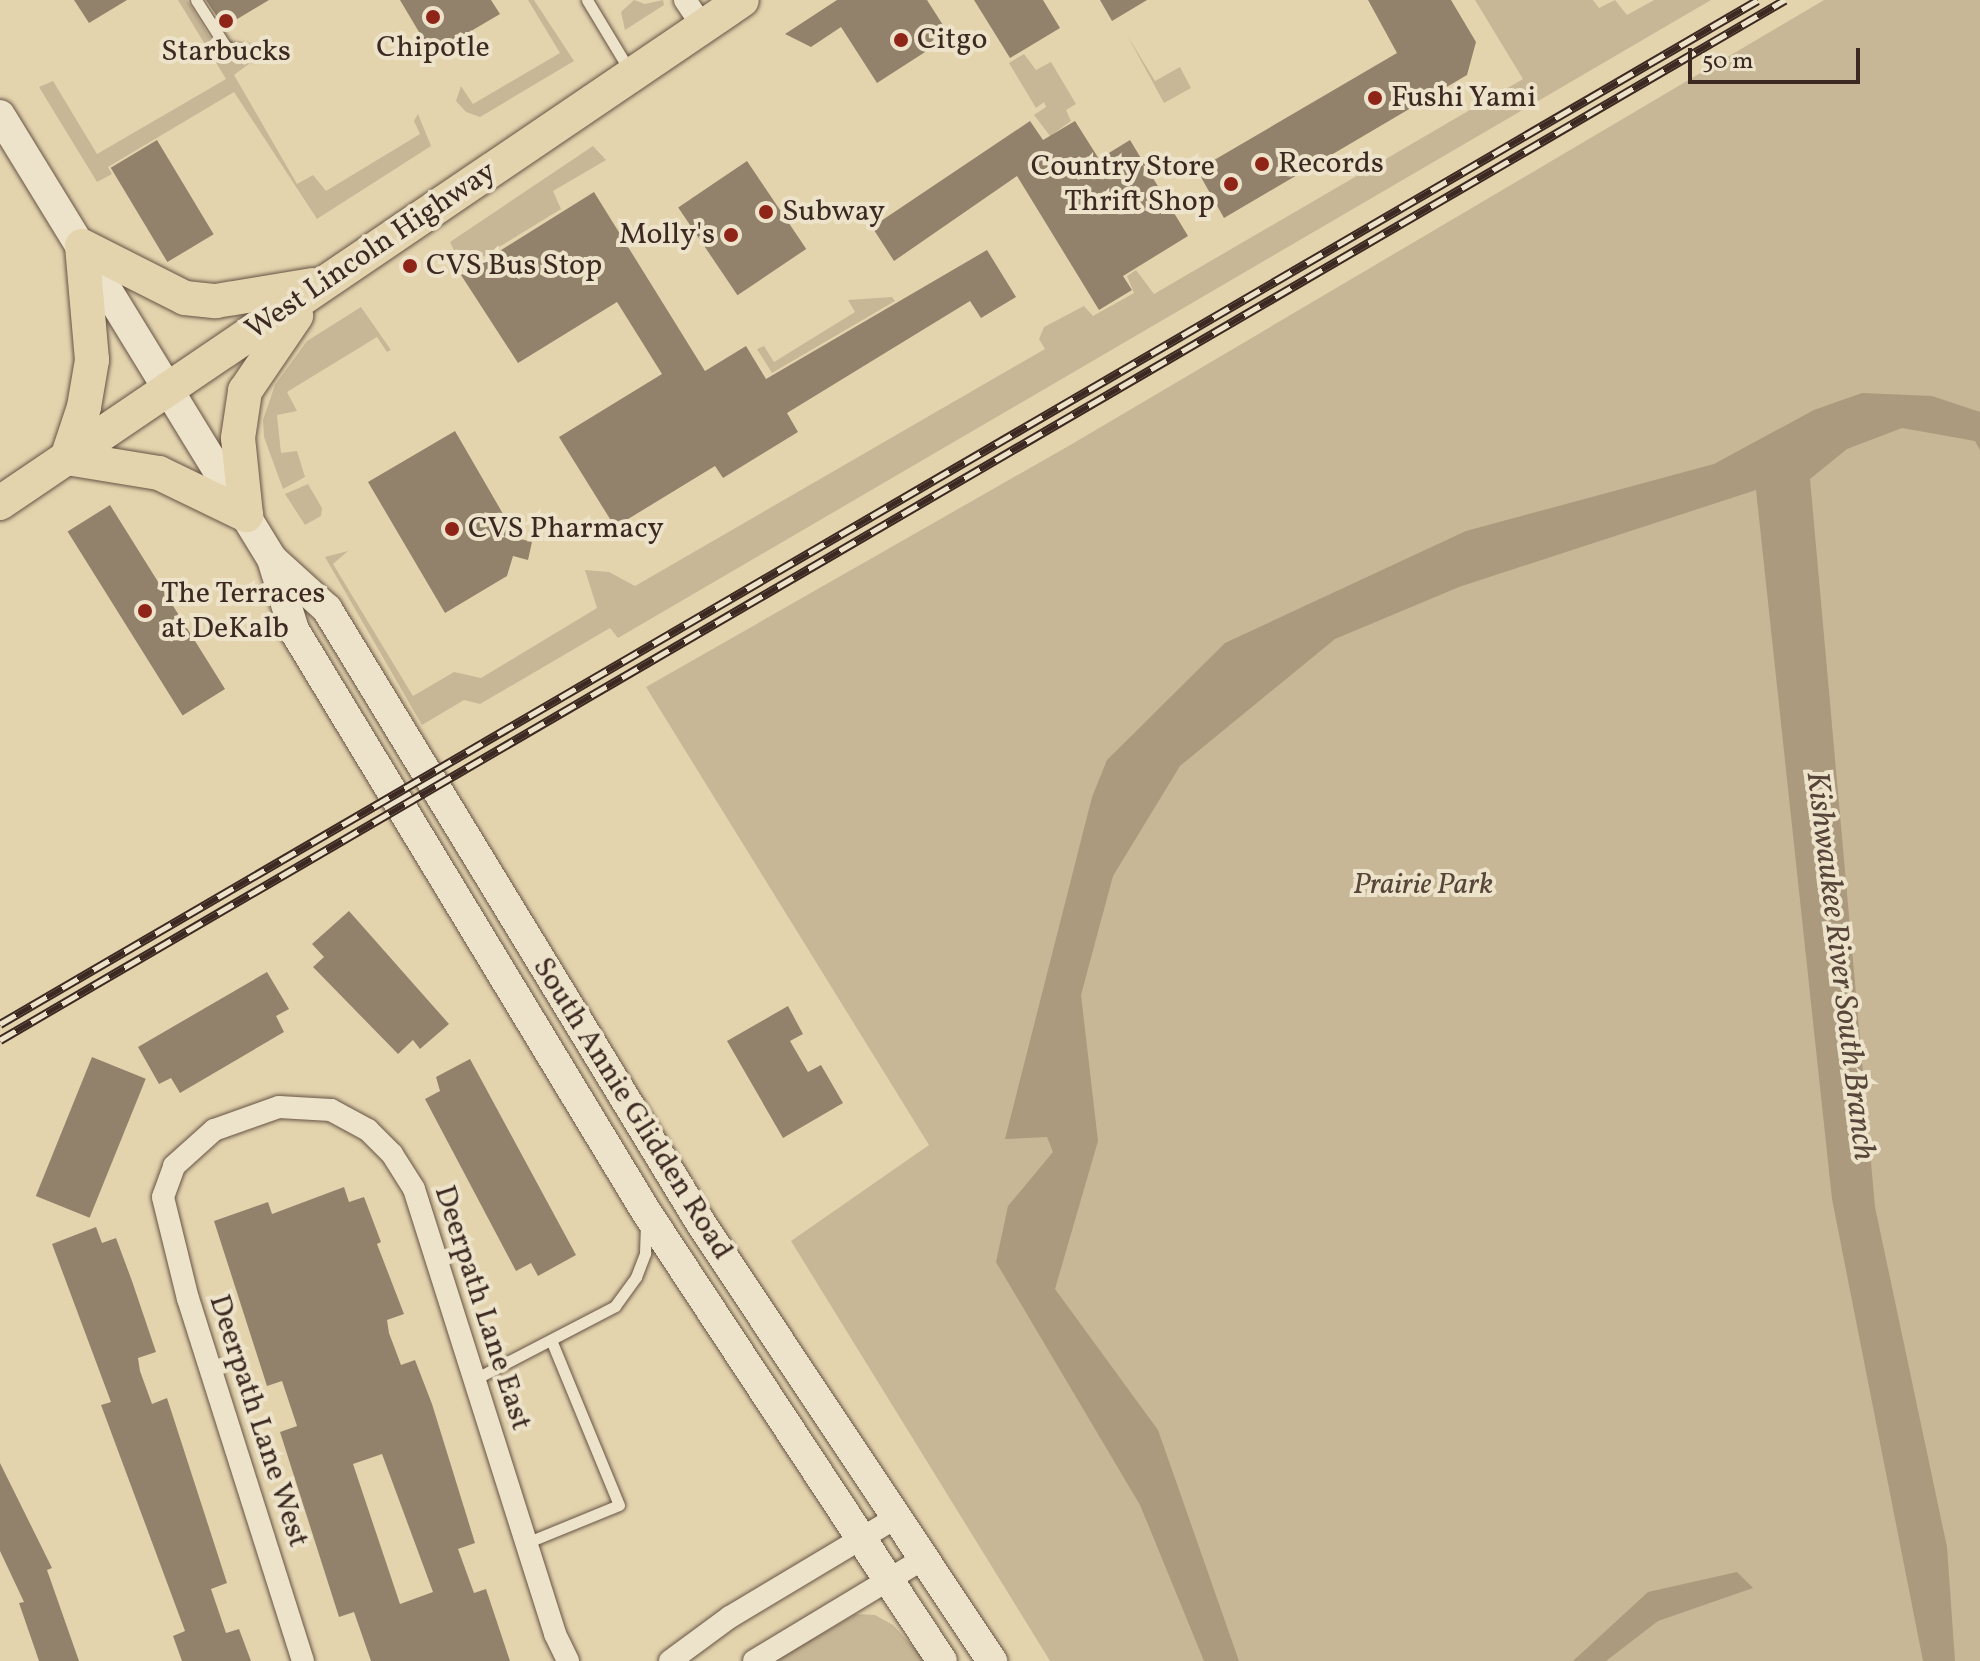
<!DOCTYPE html>
<html>
<head>
<meta charset="utf-8">
<style>
  body { margin:0 }
  #map { position:relative; width:1980px; height:1661px; overflow:hidden; background:#e4d4ae; font-family:Vollkorn,serif }
  div>[style] { position:absolute }
  .green>* { inset:0; background:#c7b796 }
  .water>* { inset:0; background:#ab9a7e }
  .building>* { inset:0; background:#93826b; transform-origin:0 0 }
  .roads { filter:drop-shadow(0 0 2px #665445) drop-shadow(0 0 2px #665445) }
  .service>* { height:11px; margin:-5.5px; padding:0 5.5px; transform-origin:5.5px; border-radius:5.5px; background:#ede3ca }
  .minor>* { height:22px; margin:-11px; padding:0 11px; transform-origin:11px; border-radius:11px; background:#ede3ca }
  .secondary>* { height:30px; margin:-15px; padding:0 15px; transform-origin:15px; border-radius:15px; background:#ede3ca }
  .primary>* { height:34px; margin:-17px; padding:0 17px; transform-origin:17px; border-radius:17px; background:#e4d4ae }
  .rail>* { height:9px; margin-top:-4.5px; transform-origin:0; background:repeating-linear-gradient(90deg,#ede3ca 0 18px,#3c2922 0 36px); box-sizing:border-box; border-block:2px solid #3c2922 }
  .dots>* { width:22px; height:22px; translate:-50% -50%; box-sizing:border-box; border:4px solid #ede3ca; border-radius:50% }
  span { translate:-50% -50%; white-space:nowrap; text-align:center; line-height:1.15; -webkit-text-stroke:8px #ede3ca; paint-order:stroke }
  .poi-label { font-size:30px; color:#3c2922 }
  .left { translate:0 -50%; text-align:left }
  .right { translate:-100% -50%; text-align:right }
  .street-label { font-size:30px; color:#3c2922 }
  .park-label { font-size:30px; color:#584539; font-style:italic }
  .water-label { font-size:32px; color:#584539; font-style:italic }
  .scale { position:absolute; left:1688px; top:48px; width:172px; height:36px; box-sizing:border-box; border:4px solid #3c2922; border-top:0; padding-left:10px; font-size:24px; line-height:28px; white-space:nowrap; color:#3c2922; -webkit-text-stroke:6px #ede3ca; paint-order:stroke }
</style>
</head>
<body>
<div id="map">
  <div class="green">
    <i style="clip-path:polygon(178px 0,187px 0,221px 56px,250px 63px,234px 75px,297px 184px,313px 175px,326px 191px,420px 134px,414px 121px,418px 114px,431px 146px,317px 219px,234px 92px,108px 167px,112px 174px,97px 182px,39px 87px,53px 81px,97px 154px,226px 79px)"></i>
    <i style="clip-path:polygon(528px 0,534px 0,574px 61px,480px 117px,466px 112px,456px 101px,461px 86px,473px 104px,560px 53px)"></i>
    <i style="clip-path:polygon(634px 0,645px 4px,663px 0,664px 5px,625px 30px,621px 12px)"></i>
    <i style="clip-path:polygon(1475px 0,1593px 0,1599px 8px,1615px 0,1627px 15px,1654px 0,1711px 0,618px 638px,610px 628px,480px 704px,464px 700px,422px 725px,325px 557px,348px 551px,333px 564px,413px 696px,454px 672px,481px 678px,597px 608px,585px 570px,609px 572px,635px 586px,1045px 349px,1039px 339px,1044px 327px,1084px 306px,1093px 316px,1134px 293px,1127px 276px,1136px 270px,1154px 294px,1523px 79px)"></i>
    <i style="clip-path:polygon(1824px 0,1980px 0,1980px 1661px,1050px 1661px,791px 1241px,929px 1145px,646px 687px,1072px 444px)"></i>
    <i style="clip-path:polygon(1127px 35px,1155px 81px,1180px 67px,1191px 88px,1164px 103px)"></i>
    <i style="clip-path:polygon(1024px 54px,1036px 70px,1051px 62px,1076px 104px,1066px 110px,1071px 121px,1053px 134px,1067px 158px,1034px 115px,1046px 107px,1044px 102px,1036px 108px,1009px 63px)"></i>
    <i style="clip-path:polygon(593px 146px,606px 160px,553px 191px,561px 209px,463px 269px,450px 242px)"></i>
    <i style="clip-path:polygon(892px 297px,895px 301px,772px 373px,757px 349px,764px 346px,774px 362px,855px 312px,848px 300px)"></i>
    <i style="clip-path:polygon(361px 307px,391px 350px,387px 352px,377px 337px,287px 392px,297px 411px,277px 415px,281px 453px,297px 451px,305px 477px,283px 489px,264px 437px,263px 420px,275px 385px,307px 341px)"></i>
    <i style="clip-path:polygon(308px 484px,322px 508px,321px 516px,305px 525px,285px 494px)"></i>
    <i style="clip-path:polygon(856px 1614px,875px 1615px,893px 1625px,926px 1661px,775px 1661px)"></i>
  </div>
  <div class="water">
    <i style="clip-path:polygon(1862px 393px,1932px 396px,1980px 412px,1980px 450px,1975px 441px,1902px 428px,1847px 449px,1810px 479px,1875px 1207px,1947px 1547px,1955px 1661px,1923px 1661px,1832px 1199px,1756px 490px,1459px 587px,1335px 639px,1180px 766px,1113px 876px,1081px 995px,1098px 1141px,1055px 1289px,1158px 1430px,1239px 1661px,1204px 1661px,1140px 1505px,996px 1262px,1008px 1206px,1053px 1152px,1047px 1137px,1005px 1139px,1092px 797px,1107px 760px,1225px 643px,1466px 531px,1714px 464px,1814px 410px)"></i>
    <i style="clip-path:polygon(1737px 1572px,1753px 1588px,1658px 1621px,1606px 1661px,1573px 1661px,1648px 1592px)"></i>
  </div>
  <div class="building">
    <i style="clip-path:polygon(74px 0,127px 0,89px 23px)"></i>
    <i style="clip-path:polygon(206px 0,269px 0,224px 27px)"></i>
    <i style="clip-path:polygon(400px 0,491px 0,500px 14px,432px 54px)"></i>
    <i style="clip-path:polygon(837px 0,927px 0,950px 36px,877px 83px,841px 27px,811px 47px,785px 34px)"></i>
    <i style="clip-path:polygon(974px 0,1043px 0,1060px 28px,1010px 58px)"></i>
    <i style="clip-path:polygon(1100px 0,1147px 0,1112px 21px)"></i>
    <i style="clip-path:polygon(1368px 0,1451px 0,1476px 42px,1467px 75px,1224px 218px,1197px 170px,1397px 53px)"></i>
    <i style="clip-path:polygon(1030px 121px,1043px 140px,1075px 121px,1099px 159px,1130px 140px,1188px 236px,1123px 276px,1132px 290px,1099px 310px,1017px 176px,894px 261px,872px 227px)"></i>
    <i style="left:157px;top:140px;width:110px;height:54px;rotate:59deg"></i>
    <i style="left:747px;top:161px;width:106px;height:83px;rotate:56deg"></i>
    <i style="clip-path:polygon(594px 192px,705px 371px,746px 346px,766px 379px,987px 250px,1016px 297px,981px 318px,970px 301px,787px 413px,798px 432px,723px 478px,715px 466px,615px 527px,559px 437px,662px 374px,617px 302px,518px 363px,461px 275px)"></i>
    <i style="clip-path:polygon(455px 431px,517px 538px,532px 542px,528px 560px,513px 556px,507px 576px,445px 613px,368px 482px)"></i>
    <i style="left:110px;top:505px;width:217px;height:50px;rotate:58deg"></i>
    <i style="clip-path:polygon(349px 911px,449px 1024px,420px 1049px,413px 1040px,398px 1054px,313px 967px,324px 957px,312px 944px)"></i>
    <i style="clip-path:polygon(267px 972px,289px 1009px,276px 1016px,284px 1032px,180px 1093px,171px 1078px,159px 1084px,138px 1047px)"></i>
    <i style="clip-path:polygon(788px 1006px,803px 1034px,790px 1041px,808px 1072px,821px 1065px,843px 1103px,783px 1138px,727px 1041px)"></i>
    <i style="left:92px;top:1057px;width:58px;height:150px;rotate:22deg"></i>
    <i style="clip-path:polygon(470px 1059px,576px 1255px,538px 1276px,531px 1263px,516px 1271px,425px 1099px,440px 1091px,436px 1077px)"></i>
    <i style="clip-path:polygon(evenodd,344px 1187px,349px 1202px,364px 1197px,381px 1242px,377px 1244px,404px 1314px,387px 1320px,389px 1333px,401px 1365px,415px 1360px,432px 1404px,475px 1543px,458px 1549px,474px 1593px,486px 1589px,510px 1661px,371px 1661px,354px 1612px,339px 1617px,280px 1432px,297px 1426px,282px 1381px,267px 1386px,214px 1221px,268px 1202px,272px 1214px,344px 1187px,382px 1454px,433px 1592px,400px 1604px,353px 1464px,382px 1454px)"></i>
    <i style="clip-path:polygon(96px 1227px,102px 1243px,116px 1238px,132px 1281px,156px 1352px,138px 1358px,140px 1371px,152px 1404px,167px 1398px,227px 1583px,211px 1589px,226px 1633px,239px 1629px,251px 1661px,182px 1661px,173px 1636px,185px 1631px,101px 1405px,111px 1402px,52px 1244px)"></i>
    <i style="clip-path:polygon(0 1463px,52px 1568px,47px 1570px,79px 1661px,39px 1661px,19px 1603px,24px 1602px,0 1551px)"></i>
  </div>
  <div class="roads">
    <div class="service">
      <i style="left:196px;top:0;width:56px;rotate:57.4deg"></i>
      <i style="left:226px;top:47px;width:28px;rotate:13deg"></i>
      <i style="left:587px;top:0;width:85px;rotate:58.9deg"></i>
      <i style="left:475px;top:1379px;width:158px;rotate:-27.5deg"></i>
      <i style="left:615px;top:1306px;width:36px;rotate:-54deg"></i>
      <i style="left:636px;top:1277px;width:26px;rotate:-69deg"></i>
      <i style="left:645px;top:1253px;width:27px;rotate:-88deg"></i>
      <i style="left:526px;top:1543px;width:100px;rotate:-22.2deg"></i>
      <i style="left:619px;top:1505px;width:178px;rotate:-112.4deg"></i>
    </div>
    <div class="minor">
      <i style="left:685px;top:0;width:32px;rotate:56deg"></i>
      <i style="left:303px;top:1661px;width:380px;rotate:-107.6deg"></i>
      <i style="left:188px;top:1299px;width:105px;rotate:-103.8deg"></i>
      <i style="left:163px;top:1197px;width:33px;rotate:-70deg"></i>
      <i style="left:174px;top:1166px;width:54px;rotate:-42deg"></i>
      <i style="left:214px;top:1130px;width:69px;rotate:-19.5deg"></i>
      <i style="left:279px;top:1107px;width:52px;rotate:3.3deg"></i>
      <i style="left:331px;top:1110px;width:42px;rotate:28.4deg"></i>
      <i style="left:368px;top:1130px;width:34px;rotate:45deg"></i>
      <i style="left:392px;top:1154px;width:41px;rotate:57.8deg"></i>
      <i style="left:414px;top:1189px;width:467px;rotate:72.4deg"></i>
      <i style="left:555px;top:1634px;width:30px;rotate:64deg"></i>
      <i style="left:670px;top:1661px;width:74px;rotate:-36.3deg"></i>
      <i style="left:730px;top:1617px;width:195px;rotate:-30.9deg"></i>
      <i style="left:754px;top:1661px;width:200px;rotate:-31.1deg"></i>
    </div>
    <div class="secondary">
      <i style="left:0;top:115px;width:521px;rotate:58.51deg"></i>
      <i style="left:272px;top:559px;width:74px;rotate:72.8deg"></i>
      <i style="left:294px;top:630px;width:682px;rotate:58.81deg"></i>
      <i style="left:647px;top:1213px;width:536px;rotate:56.64deg"></i>
      <i style="left:273px;top:560px;width:73px;rotate:42.2deg"></i>
      <i style="left:327px;top:609px;width:721px;rotate:58.67deg"></i>
      <i style="left:702px;top:1225px;width:524px;rotate:56.37deg"></i>
    </div>
    <div class="primary">
      <i style="left:82px;top:246px;width:115px;rotate:26.8deg"></i>
      <i style="left:185px;top:298px;width:31px;rotate:6deg"></i>
      <i style="left:216px;top:301px;width:98px;rotate:-9.4deg"></i>
      <i style="left:67px;top:458px;width:54px;rotate:-71.6deg"></i>
      <i style="left:84px;top:407px;width:48px;rotate:-80.3deg"></i>
      <i style="left:92px;top:360px;width:114px;rotate:-95deg"></i>
      <i style="left:67px;top:458px;width:93px;rotate:9.3deg"></i>
      <i style="left:159px;top:473px;width:97px;rotate:25.8deg"></i>
      <i style="left:0;top:503px;width:896px;rotate:-34.13deg"></i>
      <i style="left:246px;top:515px;width:77px;rotate:-95.9deg"></i>
      <i style="left:238px;top:438px;width:48px;rotate:-81.5deg"></i>
      <i style="left:245px;top:391px;width:91px;rotate:-55.8deg"></i>
    </div>
  </div>
  <div class="rail">
    <i style="left:0;top:1024px;width:2034px;rotate:-30.22deg"></i>
    <i style="left:0;top:1040px;width:2066px;rotate:-30.23deg"></i>
  </div>
  <div class="dots">
    <i style="left:433px;top:17px;background:#8f2418"></i>
    <i style="left:226px;top:21px;background:#8f2418"></i>
    <i style="left:901px;top:40px;background:#8f2418"></i>
    <i style="left:1375px;top:98px;background:#8f2418"></i>
    <i style="left:1262px;top:164px;background:#8f2418"></i>
    <i style="left:1231px;top:184px;background:#8f2418"></i>
    <i style="left:766px;top:212px;background:#8f2418"></i>
    <i style="left:731px;top:235px;background:#8f2418"></i>
    <i style="left:410px;top:266px;background:#8f2418"></i>
    <i style="left:452px;top:529px;background:#8f2418"></i>
    <i style="left:145px;top:611px;background:#8f2418"></i>
  </div>
  <div class="poi-label">
    <span class="left" style="left:917px;top:40px">Citgo</span>
    <span style="left:433px;top:48px">Chipotle</span>
    <span style="left:226px;top:52px">Starbucks</span>
    <span class="left" style="left:1391px;top:98px">Fushi Yami</span>
    <span class="left" style="left:1278px;top:164px">Records</span>
    <span class="right" style="left:1215px;top:184px">Country Store<br>Thrift Shop</span>
    <span class="left" style="left:782px;top:212px">Subway</span>
    <span class="right" style="left:715px;top:235px">Molly's</span>
    <span class="left" style="left:426px;top:266px">CVS Bus Stop</span>
    <span class="left" style="left:468px;top:529px">CVS Pharmacy</span>
    <span class="left" style="left:161px;top:611px">The Terraces<br>at DeKalb</span>
  </div>
  <div class="street-label">
    <span style="left:371px;top:251px;rotate:-34deg">West Lincoln Highway</span>
    <span style="left:632px;top:1109px;rotate:58deg">South Annie Glidden Road</span>
    <span style="left:482px;top:1308px;rotate:72deg">Deerpath Lane East</span>
    <span style="left:258px;top:1421px;rotate:72deg">Deerpath Lane West</span>
  </div>
  <div class="park-label">
    <span style="left:1423px;top:885px">Prairie Park</span>
  </div>
  <div class="water-label">
    <span style="left:1839px;top:966px;rotate:83deg">Kishwaukee River South Branch</span>
  </div>
  <div class="scale">50 m</div>
</div>
</body>
</html>
